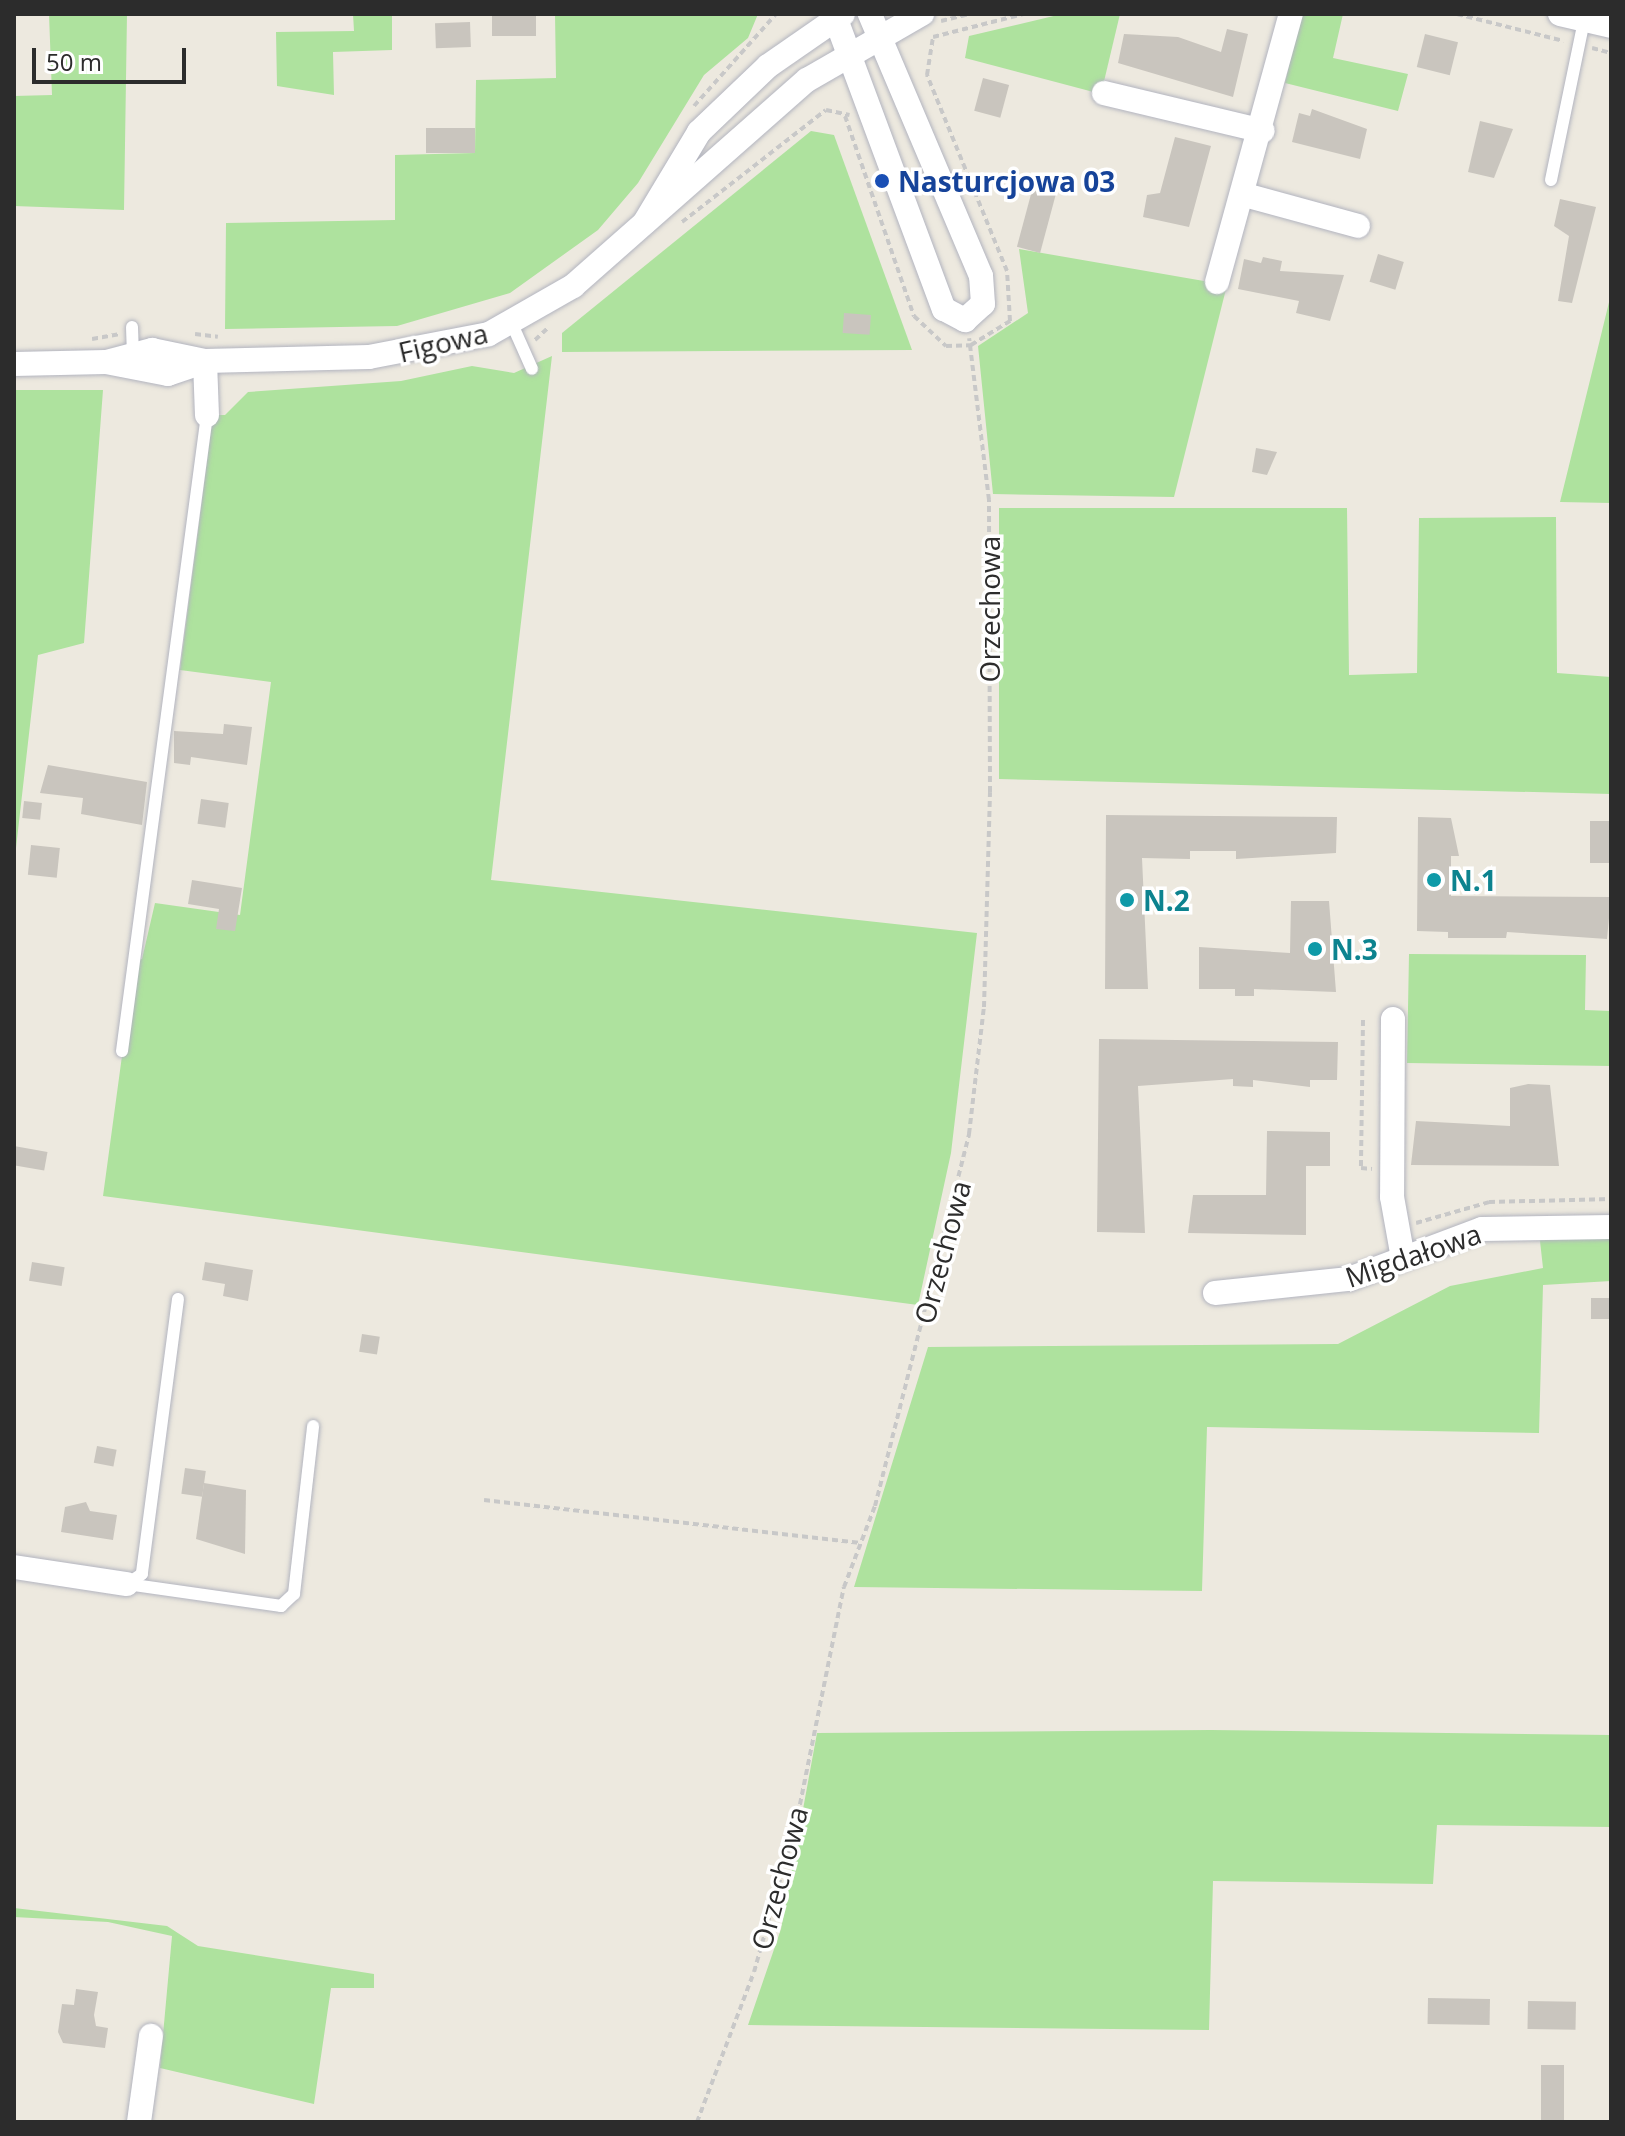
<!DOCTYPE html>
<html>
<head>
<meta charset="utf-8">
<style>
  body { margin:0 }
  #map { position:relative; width:1625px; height:2136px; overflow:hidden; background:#ede9df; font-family:"Open Sans",sans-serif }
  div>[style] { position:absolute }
  .green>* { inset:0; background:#aee29e }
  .building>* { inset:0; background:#c9c5be; transform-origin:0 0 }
  .path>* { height:4px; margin-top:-2px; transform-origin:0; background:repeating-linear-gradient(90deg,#c8c8c8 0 6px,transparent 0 10px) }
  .roads { filter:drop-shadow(0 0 2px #b2b4bf) drop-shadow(0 0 2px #b2b4bf) }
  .service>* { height:12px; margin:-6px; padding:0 6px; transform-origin:6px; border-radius:6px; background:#fff }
  .minor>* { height:24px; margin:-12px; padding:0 12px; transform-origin:12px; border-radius:12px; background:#fff }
  .dots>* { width:22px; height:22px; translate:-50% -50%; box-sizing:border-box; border:4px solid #fff; border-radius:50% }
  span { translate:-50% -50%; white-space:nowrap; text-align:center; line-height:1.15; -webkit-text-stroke:7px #fff; paint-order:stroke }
  .transit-label { font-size:28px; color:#164399; font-weight:700 }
  .left { translate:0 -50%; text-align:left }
  .street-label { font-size:28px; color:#2c2c2c }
  .culture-label { font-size:28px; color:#0d838f; font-weight:700 }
  .frame { position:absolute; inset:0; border:16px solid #2c2c2c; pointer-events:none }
  .scale { position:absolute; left:32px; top:48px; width:154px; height:36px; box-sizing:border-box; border:4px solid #2c2c2c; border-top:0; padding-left:10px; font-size:24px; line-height:28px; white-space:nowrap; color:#2c2c2c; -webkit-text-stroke:6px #fff; paint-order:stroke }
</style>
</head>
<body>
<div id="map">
  <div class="green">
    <i style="clip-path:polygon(49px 14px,127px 14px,124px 210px,14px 206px,14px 96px,52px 95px)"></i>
    <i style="clip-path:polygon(353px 14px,392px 14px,392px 50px,333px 52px,334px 95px,277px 86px,276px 32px,354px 31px)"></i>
    <i style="clip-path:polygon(555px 14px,758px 14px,748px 38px,704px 75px,638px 183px,598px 230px,510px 293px,397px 326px,225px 329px,226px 223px,395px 220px,395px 155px,475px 153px,476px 80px,556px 78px)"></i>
    <i style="clip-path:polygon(1062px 14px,1120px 14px,1101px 94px,965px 58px,969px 36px)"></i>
    <i style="clip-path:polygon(1301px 14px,1343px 14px,1333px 58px,1408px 74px,1398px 111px,1285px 83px)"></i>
    <i style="clip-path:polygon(811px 131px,834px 135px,912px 350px,562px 352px,562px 333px)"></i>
    <i style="clip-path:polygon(1019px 249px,1227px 285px,1174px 497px,993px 494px,978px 346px,1028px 313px)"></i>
    <i style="clip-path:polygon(1611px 294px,1611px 503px,1560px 502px,1593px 368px)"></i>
    <i style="clip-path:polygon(552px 356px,491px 880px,977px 933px,951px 1153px,918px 1305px,103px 1196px,135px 960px,142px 959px,155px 903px,240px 915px,271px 682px,180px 670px,213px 415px,225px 415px,248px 392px,401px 381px,472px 366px,514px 373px)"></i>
    <i style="clip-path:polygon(14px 390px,103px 390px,84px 643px,38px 655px,16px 848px)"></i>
    <i style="clip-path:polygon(999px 508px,1347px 508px,1349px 675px,1417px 673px,1419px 518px,1556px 517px,1557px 673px,1611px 677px,1611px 794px,999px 779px)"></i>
    <i style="clip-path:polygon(1409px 954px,1586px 955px,1585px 1010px,1611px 1011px,1611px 1066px,1407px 1063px)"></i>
    <i style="clip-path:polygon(1539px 1232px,1611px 1235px,1611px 1281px,1543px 1285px,1539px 1433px,1207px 1427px,1202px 1591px,854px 1587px,928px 1347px,1338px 1344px,1450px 1286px,1543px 1268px)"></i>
    <i style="clip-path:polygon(1211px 1730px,1611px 1735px,1611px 1827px,1437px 1825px,1433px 1884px,1213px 1881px,1209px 2030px,748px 2025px,781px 1929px,817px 1733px)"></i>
    <i style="clip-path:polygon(14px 1908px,167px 1926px,198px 1946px,374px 1974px,374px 1988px,331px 1988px,314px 2104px,160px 2068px,172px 1936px,108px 1922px,14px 1917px)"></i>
  </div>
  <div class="building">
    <i style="left:492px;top:14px;width:44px;height:22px"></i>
    <i style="left:470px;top:22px;width:25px;height:35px;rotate:88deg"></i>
    <i style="clip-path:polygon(1227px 29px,1248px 34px,1233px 97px,1118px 63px,1124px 34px,1178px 37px,1221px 52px)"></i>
    <i style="left:1425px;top:34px;width:34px;height:34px;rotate:14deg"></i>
    <i style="left:983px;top:78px;width:27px;height:34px;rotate:15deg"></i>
    <i style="clip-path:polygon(1312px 109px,1367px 129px,1360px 159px,1292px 142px,1299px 113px,1310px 116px)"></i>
    <i style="clip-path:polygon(1480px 121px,1513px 129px,1494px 178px,1468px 172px)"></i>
    <i style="left:475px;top:128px;width:25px;height:49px;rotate:90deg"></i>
    <i style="clip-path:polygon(1175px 137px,1211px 146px,1189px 227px,1143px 217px,1147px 195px,1160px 193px)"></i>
    <i style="left:1034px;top:183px;width:24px;height:66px;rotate:15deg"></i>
    <i style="clip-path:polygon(1560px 199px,1596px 207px,1572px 303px,1558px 301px,1569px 236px,1554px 226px)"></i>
    <i style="left:1378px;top:254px;width:27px;height:29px;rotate:17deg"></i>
    <i style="clip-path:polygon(1263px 257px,1282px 261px,1280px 271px,1344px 275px,1330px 321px,1296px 313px,1299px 301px,1238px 289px,1244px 259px,1261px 263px)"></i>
    <i style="left:844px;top:313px;width:27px;height:20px;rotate:4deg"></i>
    <i style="clip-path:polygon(1256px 448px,1277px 452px,1267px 475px,1252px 472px)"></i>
    <i style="clip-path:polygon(224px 724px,252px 727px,247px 765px,191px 757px,190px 765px,174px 763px,174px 731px,223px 734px)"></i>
    <i style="clip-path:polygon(48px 765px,147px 782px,142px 825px,81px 814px,83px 798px,40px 793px)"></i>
    <i style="left:201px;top:799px;width:28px;height:25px;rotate:8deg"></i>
    <i style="left:24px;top:801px;width:18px;height:17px;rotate:6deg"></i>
    <i style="clip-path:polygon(1106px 815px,1337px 817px,1336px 853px,1236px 859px,1236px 851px,1190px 851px,1190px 859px,1142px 858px,1148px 989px,1105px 989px)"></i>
    <i style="clip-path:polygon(1418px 817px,1451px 818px,1459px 856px,1451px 856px,1451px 896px,1611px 897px,1607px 939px,1507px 932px,1506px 938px,1448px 938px,1448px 932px,1417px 931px)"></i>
    <i style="left:1590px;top:821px;width:21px;height:42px"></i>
    <i style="left:31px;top:845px;width:29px;height:30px;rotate:6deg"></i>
    <i style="clip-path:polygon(192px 880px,242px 888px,235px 931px,216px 929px,219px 909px,188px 904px)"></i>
    <i style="clip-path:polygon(1291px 901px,1329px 901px,1336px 992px,1254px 989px,1254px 996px,1235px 996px,1235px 989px,1199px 989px,1199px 947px,1290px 953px)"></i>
    <i style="clip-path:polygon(1099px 1039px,1338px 1042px,1337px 1080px,1310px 1080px,1310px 1087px,1253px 1080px,1253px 1087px,1233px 1086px,1233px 1079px,1138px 1086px,1145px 1233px,1097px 1232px)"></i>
    <i style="clip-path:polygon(1528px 1084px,1550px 1085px,1559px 1166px,1411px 1165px,1416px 1121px,1510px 1126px,1510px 1088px)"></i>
    <i style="clip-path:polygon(1267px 1131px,1330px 1132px,1330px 1166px,1306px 1166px,1306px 1235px,1188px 1233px,1193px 1195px,1266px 1195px)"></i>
    <i style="left:14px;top:1146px;width:34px;height:19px;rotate:10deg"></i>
    <i style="left:32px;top:1262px;width:33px;height:19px;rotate:9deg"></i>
    <i style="clip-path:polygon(205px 1262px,253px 1270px,248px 1301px,223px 1296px,225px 1284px,202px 1280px)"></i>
    <i style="left:1611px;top:1298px;width:21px;height:20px;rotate:90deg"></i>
    <i style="left:362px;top:1334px;width:18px;height:18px;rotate:9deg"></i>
    <i style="left:97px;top:1446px;width:20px;height:17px;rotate:11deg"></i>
    <i style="left:185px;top:1468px;width:21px;height:26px;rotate:8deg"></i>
    <i style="clip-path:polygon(204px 1483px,246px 1490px,245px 1554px,196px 1539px)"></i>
    <i style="clip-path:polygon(86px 1502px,90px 1511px,117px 1515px,113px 1540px,61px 1532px,65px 1507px)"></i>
    <i style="clip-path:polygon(76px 1989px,98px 1992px,94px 2015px,96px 2026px,108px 2028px,105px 2048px,63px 2043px,58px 2032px,62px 2004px,74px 2005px)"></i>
    <i style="left:1428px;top:1998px;width:62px;height:26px;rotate:1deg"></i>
    <i style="left:1528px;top:2001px;width:48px;height:28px;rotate:1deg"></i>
    <i style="left:1541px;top:2065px;width:23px;height:57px"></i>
  </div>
  <div class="path">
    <i style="left:1457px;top:14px;width:110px;rotate:14.2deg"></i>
    <i style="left:941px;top:21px;width:30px;rotate:-14deg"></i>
    <i style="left:1592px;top:48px;width:20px;rotate:15deg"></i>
    <i style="left:694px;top:106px;width:123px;rotate:-48.3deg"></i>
    <i style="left:845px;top:116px;width:212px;rotate:71deg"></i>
    <i style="left:914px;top:316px;width:44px;rotate:43.2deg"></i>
    <i style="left:946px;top:346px;width:25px;rotate:-2deg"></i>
    <i style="left:971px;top:345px;width:46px;rotate:-31.6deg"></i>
    <i style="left:1010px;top:321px;width:50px;rotate:-93.4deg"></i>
    <i style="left:1007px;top:271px;width:212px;rotate:-112.2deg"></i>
    <i style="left:927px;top:75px;width:38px;rotate:-81deg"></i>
    <i style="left:933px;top:37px;width:93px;rotate:-14.3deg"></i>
    <i style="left:682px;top:222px;width:182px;rotate:-37.9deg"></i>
    <i style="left:826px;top:110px;width:24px;rotate:12deg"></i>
    <i style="left:195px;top:334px;width:23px;rotate:7deg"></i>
    <i style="left:92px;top:339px;width:27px;rotate:-10deg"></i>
    <i style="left:535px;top:340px;width:19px;rotate:-43deg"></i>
    <i style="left:1363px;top:1020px;width:148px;rotate:90.8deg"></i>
    <i style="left:1361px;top:1168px;width:11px;rotate:5deg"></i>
    <i style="left:1416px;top:1223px;width:76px;rotate:-16deg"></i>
    <i style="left:1489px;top:1202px;width:122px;rotate:-1.4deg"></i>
    <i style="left:484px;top:1500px;width:377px;rotate:6.5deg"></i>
    <i style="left:697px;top:2122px;width:160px;rotate:-69.2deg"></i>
    <i style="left:754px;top:1972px;width:154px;rotate:-74.2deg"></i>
    <i style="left:796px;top:1824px;width:242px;rotate:-78.6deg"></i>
    <i style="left:844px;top:1587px;width:87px;rotate:-69.1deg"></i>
    <i style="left:875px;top:1506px;width:384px;rotate:-75.8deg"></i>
    <i style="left:969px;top:1134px;width:128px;rotate:-83.3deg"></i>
    <i style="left:984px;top:1007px;width:215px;rotate:-88.4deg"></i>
    <i style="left:990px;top:792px;width:292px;rotate:-90.2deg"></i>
    <i style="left:989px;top:500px;width:163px;rotate:-97deg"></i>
  </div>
  <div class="roads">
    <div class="service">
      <i style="left:1551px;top:180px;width:163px;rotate:-78.3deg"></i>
      <i style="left:512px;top:324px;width:49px;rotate:66deg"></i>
      <i style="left:132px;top:327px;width:29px;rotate:88deg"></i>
      <i style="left:122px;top:1051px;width:642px;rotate:-82.39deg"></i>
      <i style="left:178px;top:1299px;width:277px;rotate:97.5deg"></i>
      <i style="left:142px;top:1574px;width:18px;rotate:146deg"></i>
      <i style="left:127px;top:1584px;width:156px;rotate:8.1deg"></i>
      <i style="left:281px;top:1606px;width:18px;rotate:-43deg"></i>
      <i style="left:294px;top:1594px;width:169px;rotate:-83.5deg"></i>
    </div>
    <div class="minor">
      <i style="left:834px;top:14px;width:315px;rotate:69.6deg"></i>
      <i style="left:944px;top:309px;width:24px;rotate:28deg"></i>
      <i style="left:965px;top:320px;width:24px;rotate:-42deg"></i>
      <i style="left:983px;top:304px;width:28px;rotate:-94deg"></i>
      <i style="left:981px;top:276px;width:285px;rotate:-113deg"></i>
      <i style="left:1560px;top:14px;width:52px;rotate:13.2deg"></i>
      <i style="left:1104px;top:93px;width:163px;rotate:13.4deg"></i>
      <i style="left:1245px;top:195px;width:117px;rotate:15.3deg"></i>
      <i style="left:645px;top:222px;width:105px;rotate:-59deg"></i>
      <i style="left:699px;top:132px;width:95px;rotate:-43.7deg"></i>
      <i style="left:768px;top:66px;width:91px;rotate:-34.7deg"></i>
      <i style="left:1217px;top:282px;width:278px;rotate:-74.6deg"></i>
      <i style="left:205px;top:361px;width:54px;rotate:87.9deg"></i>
      <i style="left:106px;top:362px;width:63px;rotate:11deg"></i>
      <i style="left:168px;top:374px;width:39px;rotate:-19deg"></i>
      <i style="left:14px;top:364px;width:92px;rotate:-1.2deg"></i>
      <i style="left:106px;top:362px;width:48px;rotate:-14.6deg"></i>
      <i style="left:152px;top:350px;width:54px;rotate:11.7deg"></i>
      <i style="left:205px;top:361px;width:164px;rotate:-1.4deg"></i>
      <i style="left:369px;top:357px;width:122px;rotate:-10.9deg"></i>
      <i style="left:489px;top:334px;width:97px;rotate:-29.7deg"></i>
      <i style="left:573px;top:286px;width:312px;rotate:-41.4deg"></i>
      <i style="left:807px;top:80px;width:133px;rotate:-29.9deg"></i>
      <i style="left:1393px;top:1019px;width:178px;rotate:90.3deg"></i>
      <i style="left:1392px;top:1197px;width:62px;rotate:79.8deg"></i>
      <i style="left:1215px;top:1293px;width:135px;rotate:-6deg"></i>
      <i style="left:1349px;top:1279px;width:142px;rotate:-20.6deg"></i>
      <i style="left:1482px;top:1229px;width:129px;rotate:-0.9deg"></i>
      <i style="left:14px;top:1567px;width:114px;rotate:8.6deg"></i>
      <i style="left:139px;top:2122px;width:87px;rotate:-82.1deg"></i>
    </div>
  </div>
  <div class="dots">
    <i style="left:882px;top:181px;background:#1a4fb4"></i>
    <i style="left:1434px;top:880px;background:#0f9aa8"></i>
    <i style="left:1127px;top:900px;background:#0f9aa8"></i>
    <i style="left:1315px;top:949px;background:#0f9aa8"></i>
  </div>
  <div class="transit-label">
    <span class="left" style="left:898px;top:181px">Nasturcjowa 03</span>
  </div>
  <div class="street-label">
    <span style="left:443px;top:342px;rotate:-13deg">Figowa</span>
    <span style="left:989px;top:609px;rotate:-90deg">Orzechowa</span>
    <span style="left:942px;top:1252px;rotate:-75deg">Orzechowa</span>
    <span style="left:1413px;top:1255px;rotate:-19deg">Migdałowa</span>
    <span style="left:779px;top:1878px;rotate:-75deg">Orzechowa</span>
  </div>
  <div class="culture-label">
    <span class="left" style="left:1450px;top:880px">N.1</span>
    <span class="left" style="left:1143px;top:900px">N.2</span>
    <span class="left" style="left:1331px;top:949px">N.3</span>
  </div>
  <div class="frame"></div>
  <div class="scale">50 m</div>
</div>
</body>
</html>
